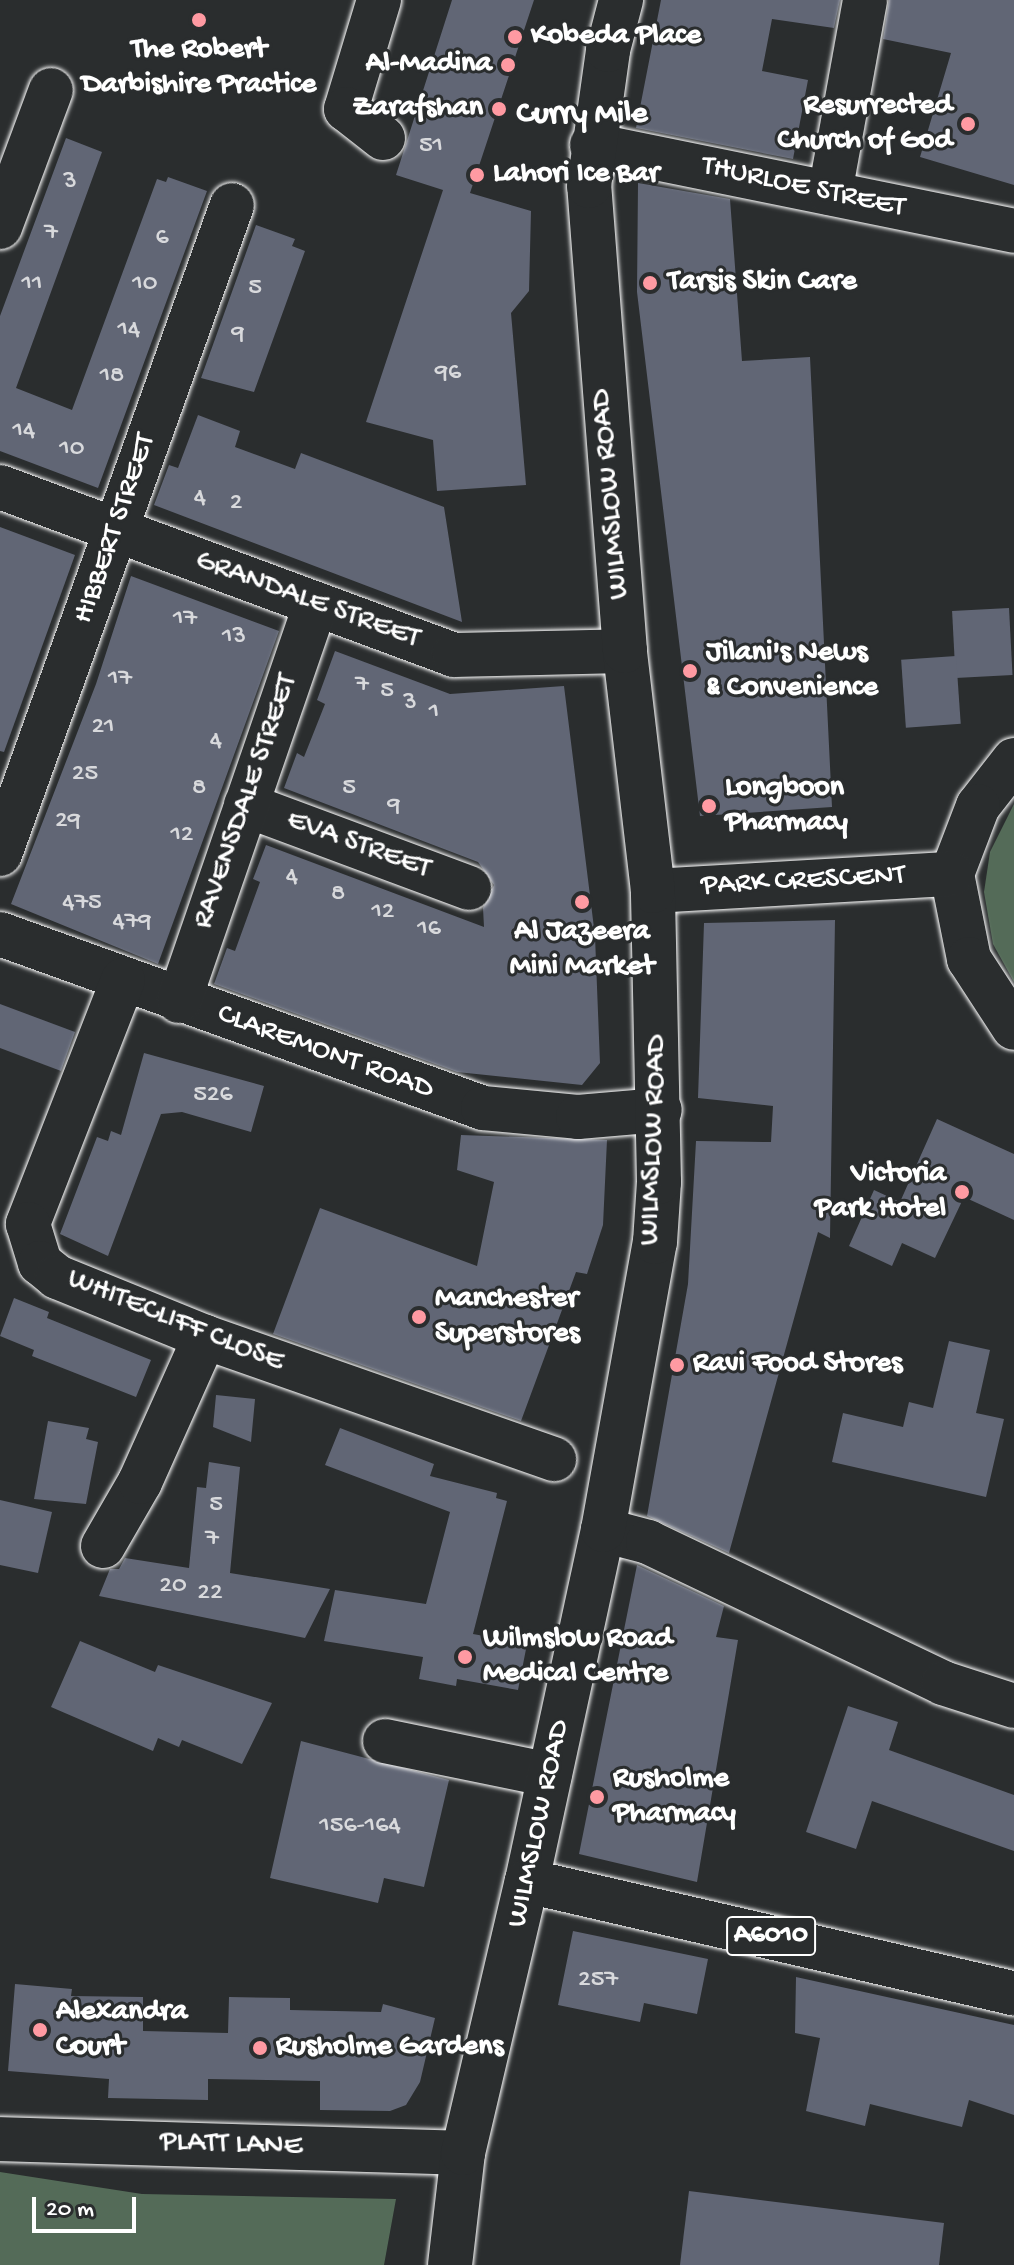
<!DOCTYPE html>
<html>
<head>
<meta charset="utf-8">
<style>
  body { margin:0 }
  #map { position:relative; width:1014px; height:2265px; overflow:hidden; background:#2a2d2e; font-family:"Gochi Hand",sans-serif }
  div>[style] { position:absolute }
  .green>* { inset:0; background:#546b58 }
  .building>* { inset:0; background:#616675; transform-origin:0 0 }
  .roads { filter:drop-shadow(0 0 2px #fff) drop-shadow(0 0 2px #fff) }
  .minor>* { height:44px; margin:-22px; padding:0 22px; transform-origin:22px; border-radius:22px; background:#2a2d2e }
  .major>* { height:44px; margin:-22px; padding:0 22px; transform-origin:22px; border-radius:22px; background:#2a2d2e }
  .highway>* { height:44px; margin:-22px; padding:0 22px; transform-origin:22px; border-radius:22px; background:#2a2d2e }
  .dots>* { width:22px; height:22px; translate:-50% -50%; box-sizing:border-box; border:4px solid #2a2d2e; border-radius:50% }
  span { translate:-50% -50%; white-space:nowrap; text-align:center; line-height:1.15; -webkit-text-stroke:6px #2a2d2e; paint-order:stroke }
  .number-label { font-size:26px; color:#d8d9dc }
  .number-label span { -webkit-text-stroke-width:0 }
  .shield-label span { padding:2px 6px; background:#2a2d2e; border:2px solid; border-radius:6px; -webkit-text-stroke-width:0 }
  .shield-label { font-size:28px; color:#fff; font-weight:700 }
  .poi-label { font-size:30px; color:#fff; font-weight:700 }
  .left { translate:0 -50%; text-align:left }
  .right { translate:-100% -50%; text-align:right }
  .street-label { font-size:30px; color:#fff }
  .neighbourhood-label { font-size:32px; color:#fff; font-weight:700 }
  .scale { position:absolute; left:32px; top:2197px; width:104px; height:36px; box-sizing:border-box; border:4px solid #fff; border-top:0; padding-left:10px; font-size:24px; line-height:28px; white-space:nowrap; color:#fff; -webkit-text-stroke:6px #2a2d2e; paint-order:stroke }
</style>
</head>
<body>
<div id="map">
  <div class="green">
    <i style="clip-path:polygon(1014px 804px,1014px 982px,993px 944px,984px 892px,990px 852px)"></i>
    <i style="clip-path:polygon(0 2172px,142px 2194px,396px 2199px,384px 2265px,0 2265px)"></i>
  </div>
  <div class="building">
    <i style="clip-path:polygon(452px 0,534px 0,470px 193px,531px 211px,529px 291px,511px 313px,526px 485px,437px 491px,433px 440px,366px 422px,443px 190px,396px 175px)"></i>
    <i style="clip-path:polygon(661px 0,840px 0,834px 28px,772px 19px,762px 71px,808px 80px,793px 159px,636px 128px)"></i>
    <i style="clip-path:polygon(889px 0,1014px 0,1014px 185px,920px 157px,951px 53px,883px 39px)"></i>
    <i style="clip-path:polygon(66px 138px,102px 152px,16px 388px,72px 410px,157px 179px,166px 182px,168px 177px,207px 191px,98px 488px,0 451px,0 316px)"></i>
    <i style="clip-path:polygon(638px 183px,730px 199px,742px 361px,810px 357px,832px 807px,700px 816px,637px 292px)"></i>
    <i style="clip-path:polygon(256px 225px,295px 239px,292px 246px,305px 251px,254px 392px,201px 378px)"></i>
    <i style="clip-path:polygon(198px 415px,240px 431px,235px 447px,295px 469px,301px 453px,444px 507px,462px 622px,154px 505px,169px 465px,178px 468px)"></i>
    <i style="clip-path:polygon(0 527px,75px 555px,4px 752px,0 751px)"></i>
    <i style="clip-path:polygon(131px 576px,279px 631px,158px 964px,11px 904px,96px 684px)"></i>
    <i style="left:1009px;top:608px;width:67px;height:57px;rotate:87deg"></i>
    <i style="clip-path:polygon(335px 651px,450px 694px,564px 686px,595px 936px,600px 1063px,582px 1085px,457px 1072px,214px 984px,227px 948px,235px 951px,260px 882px,253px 879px,266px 845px,484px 927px,483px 908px,494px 885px,478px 862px,284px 788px,297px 753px,304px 757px,325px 704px,317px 700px)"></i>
    <i style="left:956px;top:656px;width:68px;height:55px;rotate:86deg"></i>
    <i style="clip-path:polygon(835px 920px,830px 1238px,818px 1232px,729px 1553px,647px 1516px,688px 1284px,696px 1141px,771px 1142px,773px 1106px,698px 1098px,704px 923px)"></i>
    <i style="clip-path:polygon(0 1004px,75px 1032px,61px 1071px,0 1048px)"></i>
    <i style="clip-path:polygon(144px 1053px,264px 1086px,251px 1132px,182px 1112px,161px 1114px,108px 1256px,60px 1234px,97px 1137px,108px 1141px,111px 1131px,121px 1135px)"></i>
    <i style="clip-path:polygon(937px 1119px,1014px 1154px,1014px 1220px,964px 1197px,935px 1258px,902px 1243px,892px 1266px,849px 1246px,874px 1190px,900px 1202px)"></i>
    <i style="clip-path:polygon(461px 1135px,607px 1140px,603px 1225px,587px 1274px,576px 1272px,521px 1421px,273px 1334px,320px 1208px,477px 1266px,494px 1182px,457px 1170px)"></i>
    <i style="clip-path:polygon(14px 1298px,49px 1312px,47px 1318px,151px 1360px,136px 1397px,32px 1356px,34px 1350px,0 1336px)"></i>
    <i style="clip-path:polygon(949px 1341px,990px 1350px,976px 1413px,1004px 1419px,986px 1497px,832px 1462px,843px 1413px,903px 1427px,909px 1402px,933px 1408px)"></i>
    <i style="clip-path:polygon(216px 1395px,255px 1399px,251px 1442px,213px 1427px)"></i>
    <i style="clip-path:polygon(48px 1421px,89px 1428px,86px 1439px,98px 1442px,86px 1504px,34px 1499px)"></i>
    <i style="clip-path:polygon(340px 1428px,434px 1464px,430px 1476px,497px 1493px,496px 1498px,507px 1501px,473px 1634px,527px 1644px,518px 1690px,457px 1679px,456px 1686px,419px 1679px,423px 1657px,324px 1641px,335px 1590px,426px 1604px,450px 1512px,325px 1465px)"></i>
    <i style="clip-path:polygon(209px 1462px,240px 1467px,230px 1573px,330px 1589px,305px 1638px,99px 1596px,110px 1569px,119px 1569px,125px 1558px,189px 1568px,197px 1487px,206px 1488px)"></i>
    <i style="clip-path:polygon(0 1500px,52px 1512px,38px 1573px,0 1565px)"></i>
    <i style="clip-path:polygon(637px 1565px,724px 1606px,716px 1637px,738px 1640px,697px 1882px,579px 1854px)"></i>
    <i style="clip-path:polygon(80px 1641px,155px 1672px,158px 1665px,272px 1703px,242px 1764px,182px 1740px,179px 1747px,158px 1738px,153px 1751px,51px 1707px)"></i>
    <i style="clip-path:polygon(848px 1706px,898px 1722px,889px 1750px,1014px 1795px,1014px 1851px,872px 1801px,856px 1849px,806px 1832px)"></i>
    <i style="clip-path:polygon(301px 1741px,449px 1780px,424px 1887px,384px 1878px,378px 1903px,270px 1878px)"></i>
    <i style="clip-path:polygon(573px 1931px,708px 1959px,697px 2014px,644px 2003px,640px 2022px,558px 2005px)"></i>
    <i style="clip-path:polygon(796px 1977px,1014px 2025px,1014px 2115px,969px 2100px,962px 2127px,870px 2104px,865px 2126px,806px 2111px,820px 2038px,795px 2033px)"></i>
    <i style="clip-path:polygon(15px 1984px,72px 1989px,71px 1996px,143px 1997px,143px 2031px,228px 2033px,229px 1997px,290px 1998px,290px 2010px,381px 2012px,383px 2004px,435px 2018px,420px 2082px,406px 2105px,390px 2111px,320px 2110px,320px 2081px,208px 2079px,208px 2100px,108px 2098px,109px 2079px,8px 2071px)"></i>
    <i style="clip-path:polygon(689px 2191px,944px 2223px,939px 2265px,680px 2265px)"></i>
  </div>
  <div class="roads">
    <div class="minor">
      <i style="left:379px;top:0;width:114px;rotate:106.8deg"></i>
      <i style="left:346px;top:109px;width:47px;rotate:38.1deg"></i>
      <i style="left:592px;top:145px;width:431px;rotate:11.5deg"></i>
      <i style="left:830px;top:193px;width:196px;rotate:-79.7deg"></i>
      <i style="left:0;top:227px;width:146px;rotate:-69.6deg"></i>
      <i style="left:0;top:487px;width:484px;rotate:20.3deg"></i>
      <i style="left:454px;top:655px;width:171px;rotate:-1.3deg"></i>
      <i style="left:1014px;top:760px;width:58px;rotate:128deg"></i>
      <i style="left:978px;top:806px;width:73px;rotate:110.9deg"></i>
      <i style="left:952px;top:874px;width:87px;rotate:78.7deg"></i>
      <i style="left:969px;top:959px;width:82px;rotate:56.9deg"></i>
      <i style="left:246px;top:805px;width:238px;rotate:20.4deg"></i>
      <i style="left:0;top:854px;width:689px;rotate:-70.33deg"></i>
      <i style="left:653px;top:891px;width:299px;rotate:-3.3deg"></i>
      <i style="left:0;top:934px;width:513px;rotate:19.81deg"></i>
      <i style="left:483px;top:1108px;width:95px;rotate:5.4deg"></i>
      <i style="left:578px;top:1117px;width:82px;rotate:-4.9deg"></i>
      <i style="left:123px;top:980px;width:262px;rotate:111.3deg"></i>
      <i style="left:28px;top:1224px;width:41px;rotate:72.9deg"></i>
      <i style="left:40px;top:1263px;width:22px;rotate:39deg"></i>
      <i style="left:57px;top:1277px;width:160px;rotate:22.1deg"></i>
      <i style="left:205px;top:1337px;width:370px;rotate:19.3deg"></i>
      <i style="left:179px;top:1001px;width:420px;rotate:-71deg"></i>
      <i style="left:603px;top:1530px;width:47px;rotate:14.9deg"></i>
      <i style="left:648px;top:1542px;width:327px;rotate:25.5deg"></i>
      <i style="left:943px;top:1683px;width:75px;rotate:17.9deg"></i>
      <i style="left:103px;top:1546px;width:74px;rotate:-60deg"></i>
      <i style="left:140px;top:1482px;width:159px;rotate:-65.9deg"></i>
      <i style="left:385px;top:1741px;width:168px;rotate:11.6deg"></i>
      <i style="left:0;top:2139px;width:463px;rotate:1.7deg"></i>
    </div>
    <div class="major">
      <i style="left:527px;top:1881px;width:359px;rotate:-77.8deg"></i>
      <i style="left:603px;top:1530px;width:293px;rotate:-79.8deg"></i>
      <i style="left:655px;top:1242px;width:60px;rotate:-86.2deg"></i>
      <i style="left:659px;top:1182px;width:291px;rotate:-91.2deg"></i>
      <i style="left:653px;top:891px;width:242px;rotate:-96.7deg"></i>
      <i style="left:625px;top:651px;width:466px;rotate:-94.4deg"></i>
      <i style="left:589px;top:186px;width:137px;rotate:-82deg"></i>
      <i style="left:608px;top:50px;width:52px;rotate:-75.4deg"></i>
    </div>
    <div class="highway">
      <i style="left:450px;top:2265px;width:113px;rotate:-83.4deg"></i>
      <i style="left:463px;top:2153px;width:279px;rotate:-76.8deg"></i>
      <i style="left:527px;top:1881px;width:500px;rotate:13deg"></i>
    </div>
  </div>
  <div class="dots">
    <i style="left:199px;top:20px;background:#ff9aa2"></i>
    <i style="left:515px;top:37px;background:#ff9aa2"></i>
    <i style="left:508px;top:65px;background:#ff9aa2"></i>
    <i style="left:499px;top:109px;background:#ff9aa2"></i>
    <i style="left:968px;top:124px;background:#ff9aa2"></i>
    <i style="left:477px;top:175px;background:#ff9aa2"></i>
    <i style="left:650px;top:283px;background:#ff9aa2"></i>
    <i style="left:690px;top:671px;background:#ff9aa2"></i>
    <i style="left:709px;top:806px;background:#ff9aa2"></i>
    <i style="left:582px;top:902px;background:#ff9aa2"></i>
    <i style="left:962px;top:1192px;background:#ff9aa2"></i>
    <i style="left:419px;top:1317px;background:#ff9aa2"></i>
    <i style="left:677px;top:1365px;background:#ff9aa2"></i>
    <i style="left:465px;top:1657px;background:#ff9aa2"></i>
    <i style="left:597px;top:1797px;background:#ff9aa2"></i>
    <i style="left:40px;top:2030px;background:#ff9aa2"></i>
    <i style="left:260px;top:2048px;background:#ff9aa2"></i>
  </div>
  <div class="number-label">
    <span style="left:431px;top:147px">51</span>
    <span style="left:70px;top:183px">3</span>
    <span style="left:51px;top:234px">7</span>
    <span style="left:162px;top:239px">6</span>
    <span style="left:32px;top:285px">11</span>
    <span style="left:145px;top:285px">10</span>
    <span style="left:255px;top:289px">5</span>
    <span style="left:129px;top:331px">14</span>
    <span style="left:238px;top:335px">9</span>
    <span style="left:448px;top:374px">96</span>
    <span style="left:112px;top:377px">18</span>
    <span style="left:24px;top:432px">14</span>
    <span style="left:72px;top:450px">10</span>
    <span style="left:200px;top:499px">4</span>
    <span style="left:236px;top:504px">2</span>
    <span style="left:185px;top:620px">17</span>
    <span style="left:234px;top:638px">13</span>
    <span style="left:120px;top:680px">17</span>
    <span style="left:362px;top:686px">7</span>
    <span style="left:387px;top:692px">5</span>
    <span style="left:410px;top:704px">3</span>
    <span style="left:434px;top:713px">1</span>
    <span style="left:103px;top:728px">21</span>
    <span style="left:216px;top:742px">4</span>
    <span style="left:85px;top:775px">25</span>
    <span style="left:199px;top:789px">8</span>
    <span style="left:349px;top:789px">5</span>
    <span style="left:394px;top:807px">9</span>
    <span style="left:68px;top:822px">29</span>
    <span style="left:182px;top:836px">12</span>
    <span style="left:292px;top:878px">4</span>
    <span style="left:338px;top:895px">8</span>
    <span style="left:82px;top:904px">475</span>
    <span style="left:383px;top:913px">12</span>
    <span style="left:132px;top:923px">479</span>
    <span style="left:429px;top:930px">16</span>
    <span style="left:213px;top:1096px">526</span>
    <span style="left:216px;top:1506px">5</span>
    <span style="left:212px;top:1540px">7</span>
    <span style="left:173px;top:1587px">20</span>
    <span style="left:210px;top:1594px">22</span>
    <span style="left:360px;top:1827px">156-164</span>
    <span style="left:598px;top:1981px">257</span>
  </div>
  <div class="shield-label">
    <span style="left:771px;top:1936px">A6010</span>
  </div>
  <div class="poi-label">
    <span class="left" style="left:531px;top:37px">Kobeda Place</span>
    <span style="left:199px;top:68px">The Robert<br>Darbishire Practice</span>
    <span class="right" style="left:492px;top:65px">Al-Madina</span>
    <span class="right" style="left:952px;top:124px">Resurrected<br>Church of God</span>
    <span class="right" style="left:483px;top:109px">Zarafshan</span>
    <span class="left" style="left:493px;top:175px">Lahori Ice Bar</span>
    <span class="left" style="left:668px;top:283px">Tarsis Skin Care</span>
    <span class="left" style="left:706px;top:671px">Jilani's News<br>&amp; Convenience</span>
    <span class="left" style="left:725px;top:806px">Longboon<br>Pharmacy</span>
    <span style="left:582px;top:950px">Al Jazeera<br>Mini Market</span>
    <span class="right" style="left:946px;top:1192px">Victoria<br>Park Hotel</span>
    <span class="left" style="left:435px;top:1317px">Manchester<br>Superstores</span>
    <span class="left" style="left:693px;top:1365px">Ravi Food Stores</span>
    <span class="left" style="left:483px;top:1657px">Wilmslow Road<br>Medical Centre</span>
    <span class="left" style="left:613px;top:1797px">Rusholme<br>Pharmacy</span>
    <span class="left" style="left:56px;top:2030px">Alexandra<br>Court</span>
    <span class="left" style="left:276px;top:2048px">Rusholme Gardens</span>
  </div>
  <div class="street-label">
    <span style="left:803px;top:188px;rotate:12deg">THURLOE STREET</span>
    <span style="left:612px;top:494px;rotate:-95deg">WILMSLOW ROAD</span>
    <span style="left:116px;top:529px;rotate:-71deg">HIBBERT STREET</span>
    <span style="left:307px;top:601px;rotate:20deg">GRANDALE STREET</span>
    <span style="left:247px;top:802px;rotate:-71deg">RAVENSDALE STREET</span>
    <span style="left:358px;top:846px;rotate:20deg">EVA STREET</span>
    <span style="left:803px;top:882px;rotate:-3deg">PARK CRESCENT</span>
    <span style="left:325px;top:1053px;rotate:20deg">CLAREMONT ROAD</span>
    <span style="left:655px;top:1140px;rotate:-88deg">WILMSLOW ROAD</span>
    <span style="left:175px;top:1322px;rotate:22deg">WHITECLIFF CLOSE</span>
    <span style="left:540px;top:1824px;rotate:-78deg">WILMSLOW ROAD</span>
    <span style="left:231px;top:2146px;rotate:2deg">PLATT LANE</span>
  </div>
  <div class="neighbourhood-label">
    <span style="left:582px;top:115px">Curry Mile</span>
  </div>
  <div class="scale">20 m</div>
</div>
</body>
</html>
